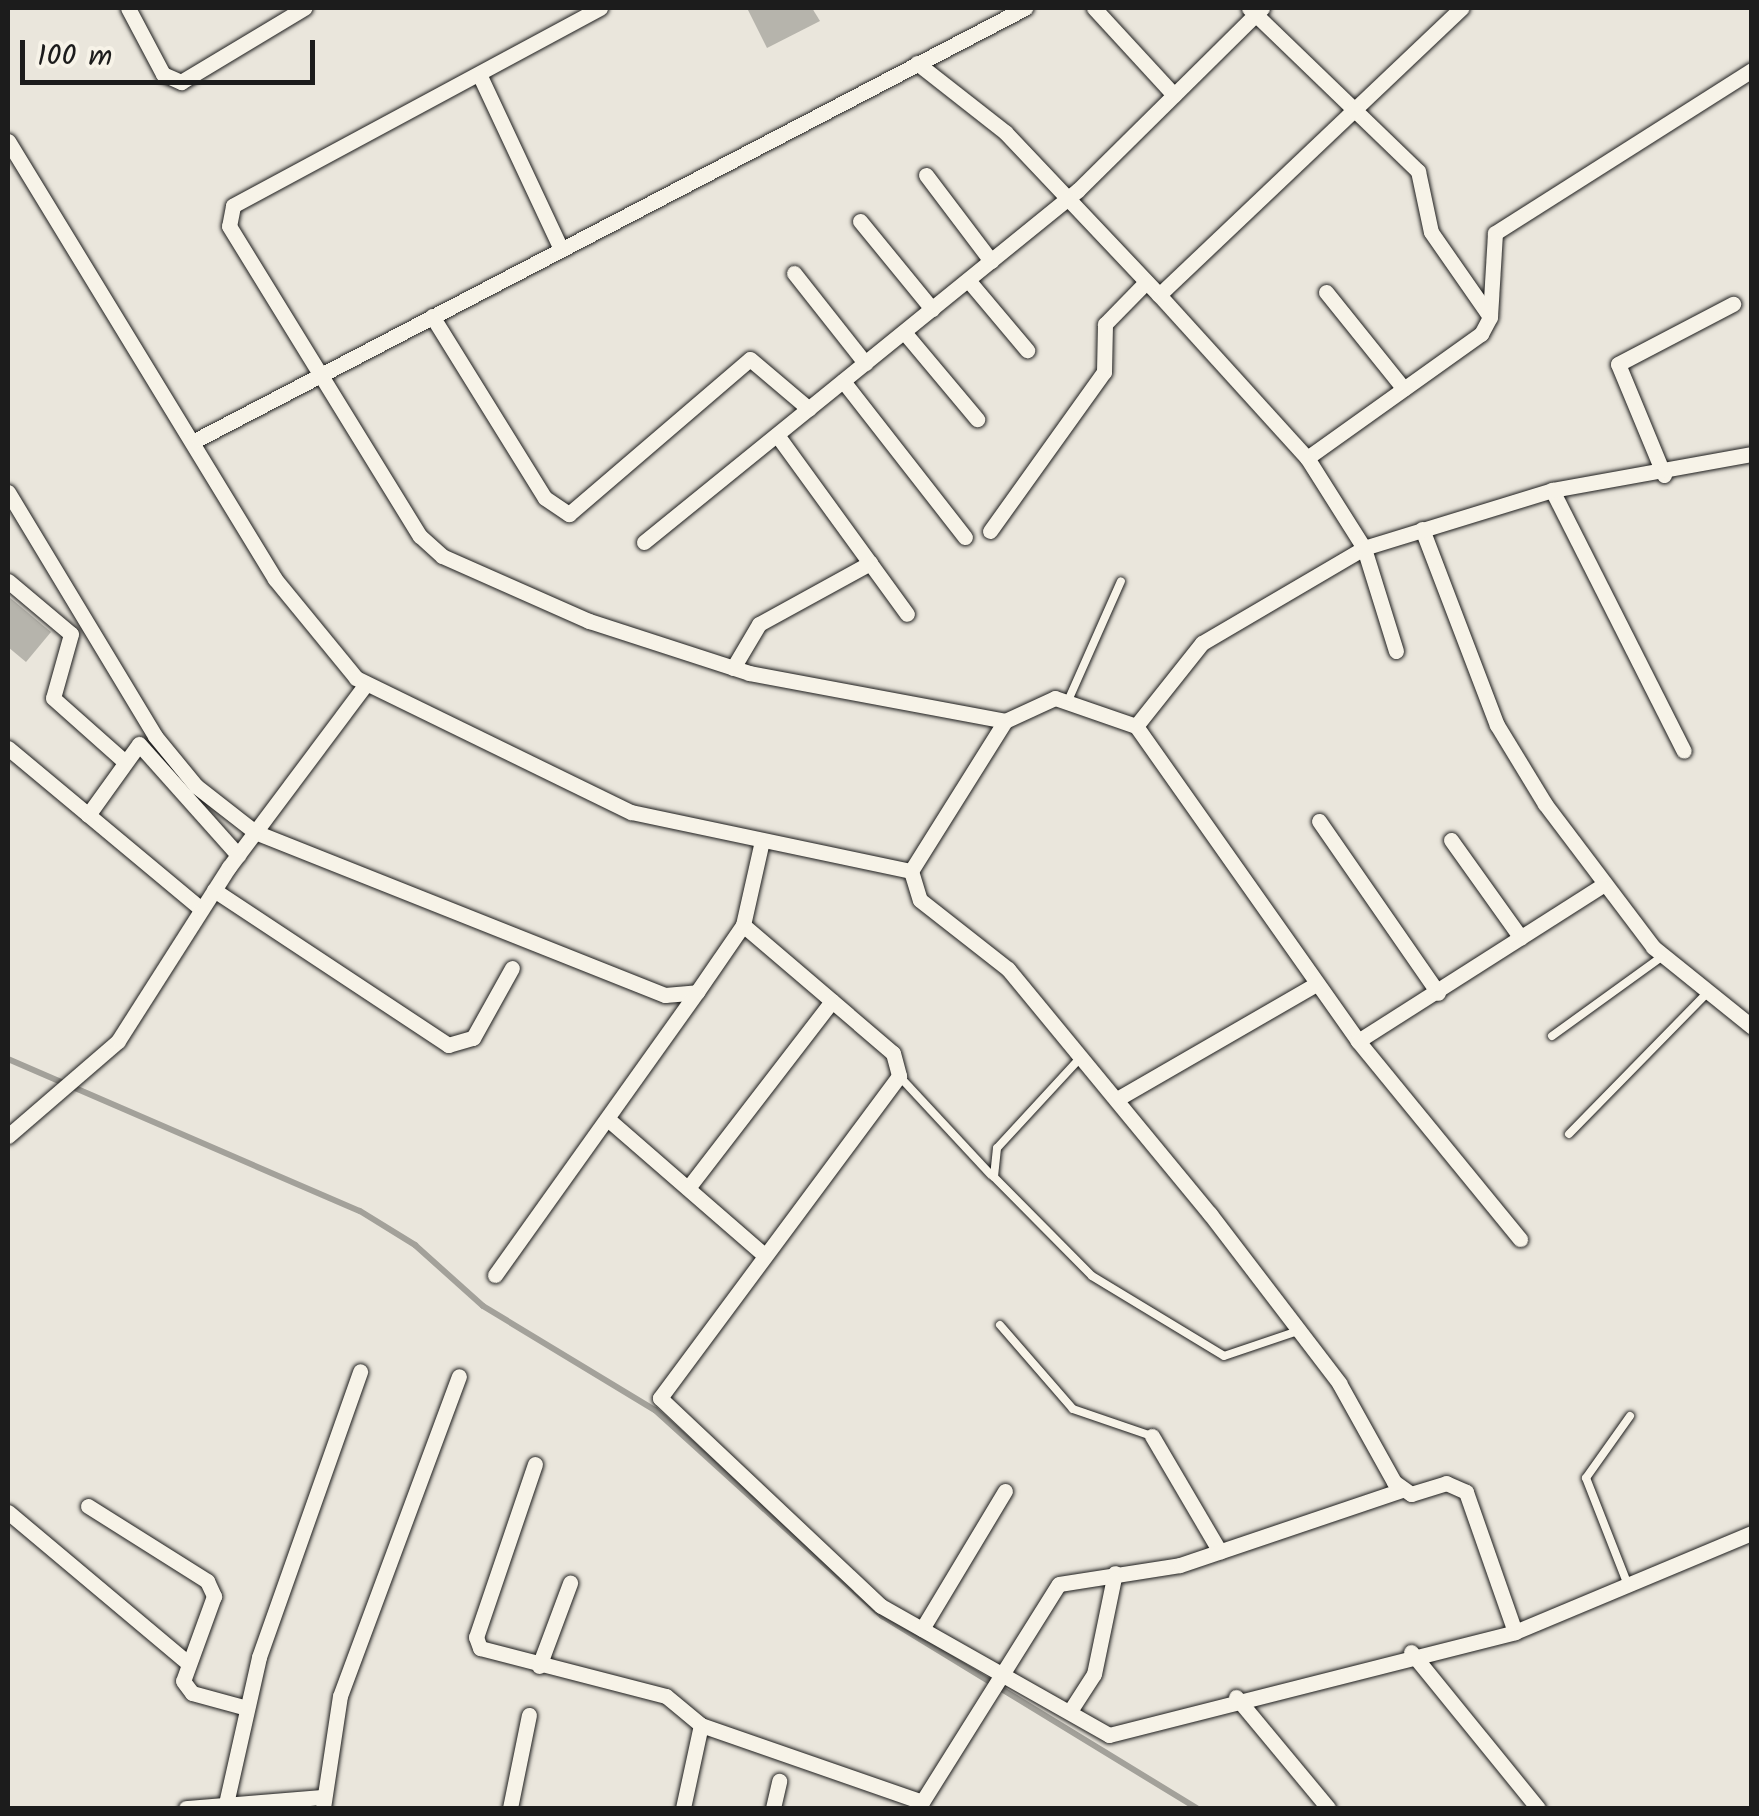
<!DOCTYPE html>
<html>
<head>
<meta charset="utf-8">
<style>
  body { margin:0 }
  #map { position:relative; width:1759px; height:1816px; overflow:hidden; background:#eae6dc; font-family:Kalam,sans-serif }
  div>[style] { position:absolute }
  .stream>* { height:6px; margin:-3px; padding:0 3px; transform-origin:3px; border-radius:3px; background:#a3a19a }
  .building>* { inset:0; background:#b6b4ac }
  .roads { filter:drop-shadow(0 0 2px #1c1c1c) drop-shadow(0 0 2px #1c1c1c) }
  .lane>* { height:8px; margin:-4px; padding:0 4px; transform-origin:4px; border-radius:4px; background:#f7f3e8 }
  .street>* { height:15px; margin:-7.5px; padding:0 7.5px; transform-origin:7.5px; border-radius:7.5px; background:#f7f3e8 }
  span { translate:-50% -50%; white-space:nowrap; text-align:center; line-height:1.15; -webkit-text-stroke:9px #f7f3e8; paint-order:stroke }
  .frame { position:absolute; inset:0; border:10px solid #1c1c1c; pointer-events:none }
  .scale { position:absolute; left:20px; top:40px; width:295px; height:45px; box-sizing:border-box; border:5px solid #1c1c1c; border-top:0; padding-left:12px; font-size:30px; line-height:35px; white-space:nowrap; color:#1c1c1c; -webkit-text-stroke:8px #f7f3e8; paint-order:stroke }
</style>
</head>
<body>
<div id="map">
  <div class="stream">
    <i style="left:8px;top:1059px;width:383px;rotate:23.4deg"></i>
    <i style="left:360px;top:1211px;width:65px;rotate:31.7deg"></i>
    <i style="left:415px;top:1245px;width:91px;rotate:41.9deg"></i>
    <i style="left:483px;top:1306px;width:201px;rotate:31.2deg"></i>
    <i style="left:655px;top:1410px;width:307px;rotate:42.2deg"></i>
    <i style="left:882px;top:1616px;width:369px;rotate:31.4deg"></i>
  </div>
  <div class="building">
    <i style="clip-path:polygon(747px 8px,812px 8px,820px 21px,767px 48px)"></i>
    <i style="clip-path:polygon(8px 596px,51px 632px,26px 662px,8px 647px)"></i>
  </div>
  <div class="roads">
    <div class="lane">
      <i style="left:1067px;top:703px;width:133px;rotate:-66.1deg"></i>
      <i style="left:1552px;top:1036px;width:137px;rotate:-35.8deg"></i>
      <i style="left:1082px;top:1056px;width:125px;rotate:132.7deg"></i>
      <i style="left:997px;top:1148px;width:29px;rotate:96deg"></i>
      <i style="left:994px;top:1177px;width:139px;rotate:45.3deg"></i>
      <i style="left:1092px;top:1276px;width:154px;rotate:31.2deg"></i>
      <i style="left:1224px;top:1356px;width:78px;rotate:-18.7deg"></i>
      <i style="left:899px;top:1076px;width:135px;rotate:47.1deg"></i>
      <i style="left:1569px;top:1134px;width:194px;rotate:-45.6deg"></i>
      <i style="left:1000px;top:1325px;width:111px;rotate:49deg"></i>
      <i style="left:1073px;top:1409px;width:83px;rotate:18.9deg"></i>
      <i style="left:1628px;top:1585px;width:115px;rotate:-111.4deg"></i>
      <i style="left:1586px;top:1478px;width:76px;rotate:-54.6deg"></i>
    </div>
    <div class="street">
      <i style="left:128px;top:8px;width:75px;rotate:62.1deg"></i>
      <i style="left:163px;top:74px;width:20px;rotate:24deg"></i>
      <i style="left:181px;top:82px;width:144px;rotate:-31deg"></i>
      <i style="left:600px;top:8px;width:417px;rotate:151.7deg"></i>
      <i style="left:233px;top:206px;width:20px;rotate:101deg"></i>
      <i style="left:229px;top:226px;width:364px;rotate:58.4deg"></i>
      <i style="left:420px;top:536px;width:30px;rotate:42deg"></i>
      <i style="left:442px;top:556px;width:161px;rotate:23.9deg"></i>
      <i style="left:589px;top:621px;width:168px;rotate:18deg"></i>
      <i style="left:749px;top:673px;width:260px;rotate:10.6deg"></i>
      <i style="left:1094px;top:8px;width:118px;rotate:47.4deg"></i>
      <i style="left:1249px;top:8px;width:235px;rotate:44deg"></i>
      <i style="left:1418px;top:171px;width:62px;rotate:78deg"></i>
      <i style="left:1431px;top:232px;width:103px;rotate:55.2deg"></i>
      <i style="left:917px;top:63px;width:112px;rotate:38.1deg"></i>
      <i style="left:1005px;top:132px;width:224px;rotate:46.6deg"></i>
      <i style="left:479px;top:74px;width:193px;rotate:64.9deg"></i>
      <i style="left:8px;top:141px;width:513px;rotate:58.63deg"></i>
      <i style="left:275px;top:579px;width:128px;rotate:50.7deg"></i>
      <i style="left:356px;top:678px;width:306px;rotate:26deg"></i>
      <i style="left:631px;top:812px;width:286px;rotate:11.9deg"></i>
      <i style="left:911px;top:871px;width:30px;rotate:73deg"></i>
      <i style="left:920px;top:900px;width:112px;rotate:38.1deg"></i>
      <i style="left:1008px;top:969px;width:318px;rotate:50.5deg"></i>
      <i style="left:1210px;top:1214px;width:213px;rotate:52.6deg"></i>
      <i style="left:1339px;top:1383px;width:113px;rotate:60.9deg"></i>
      <i style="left:1394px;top:1482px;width:21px;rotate:35deg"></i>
      <i style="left:1411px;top:1494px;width:37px;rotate:-17deg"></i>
      <i style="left:1446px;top:1483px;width:22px;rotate:24deg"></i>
      <i style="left:1466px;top:1492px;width:148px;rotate:70.7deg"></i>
      <i style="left:926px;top:175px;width:108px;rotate:52.9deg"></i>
      <i style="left:860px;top:221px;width:114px;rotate:50.7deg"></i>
      <i style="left:794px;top:273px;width:115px;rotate:51.7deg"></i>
      <i style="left:968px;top:280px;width:92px;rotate:49.9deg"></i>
      <i style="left:1326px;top:292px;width:124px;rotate:51.2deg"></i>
      <i style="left:432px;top:316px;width:214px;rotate:58.2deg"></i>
      <i style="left:545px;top:498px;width:29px;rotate:34deg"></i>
      <i style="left:569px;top:514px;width:238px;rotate:-40.6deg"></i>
      <i style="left:750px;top:359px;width:77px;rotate:40.3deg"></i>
      <i style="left:904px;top:332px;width:114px;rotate:50deg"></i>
      <i style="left:843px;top:381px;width:198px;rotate:52deg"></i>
      <i style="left:777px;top:435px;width:221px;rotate:54deg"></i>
      <i style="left:198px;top:439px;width:933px;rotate:-27.53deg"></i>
      <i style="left:1307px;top:458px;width:214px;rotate:-35.5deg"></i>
      <i style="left:1481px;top:334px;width:19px;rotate:-62deg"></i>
      <i style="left:1490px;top:317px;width:84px;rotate:-86.6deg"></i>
      <i style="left:1495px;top:233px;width:304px;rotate:-32.4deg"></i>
      <i style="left:1664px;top:475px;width:120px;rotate:-112.5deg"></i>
      <i style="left:1618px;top:364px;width:130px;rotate:-27.6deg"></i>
      <i style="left:1552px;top:490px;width:292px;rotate:63.2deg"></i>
      <i style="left:8px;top:492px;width:285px;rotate:58.9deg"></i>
      <i style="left:155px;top:736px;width:65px;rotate:50.6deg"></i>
      <i style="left:196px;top:786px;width:75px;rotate:37.9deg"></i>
      <i style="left:255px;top:832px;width:441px;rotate:21.7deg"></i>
      <i style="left:665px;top:995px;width:32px;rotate:-5deg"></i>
      <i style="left:697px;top:992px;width:81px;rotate:-55.5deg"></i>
      <i style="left:743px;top:925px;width:86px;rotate:-77.3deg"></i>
      <i style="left:1422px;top:529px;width:210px;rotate:69.1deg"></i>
      <i style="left:1497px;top:725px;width:92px;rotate:58.7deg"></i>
      <i style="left:1545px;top:804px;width:179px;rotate:52.9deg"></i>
      <i style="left:1653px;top:947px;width:127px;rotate:38.9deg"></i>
      <i style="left:990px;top:531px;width:196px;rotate:-54.4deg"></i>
      <i style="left:1104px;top:372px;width:48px;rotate:-88.8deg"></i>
      <i style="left:1105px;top:324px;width:59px;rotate:-45.7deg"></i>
      <i style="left:644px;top:542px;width:559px;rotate:-39.04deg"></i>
      <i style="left:1078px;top:190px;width:259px;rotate:-44.7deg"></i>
      <i style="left:8px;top:581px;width:82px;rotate:40.1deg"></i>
      <i style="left:71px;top:634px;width:66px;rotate:105.7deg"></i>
      <i style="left:53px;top:698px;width:95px;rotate:41.6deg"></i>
      <i style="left:1396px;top:651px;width:108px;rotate:-107.3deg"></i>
      <i style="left:1364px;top:548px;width:107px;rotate:-122.3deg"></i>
      <i style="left:1307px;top:458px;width:220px;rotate:-132.2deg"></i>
      <i style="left:1159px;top:295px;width:417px;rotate:-43.5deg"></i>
      <i style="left:733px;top:668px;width:51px;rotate:-59.4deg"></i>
      <i style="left:759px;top:624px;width:127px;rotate:-28.8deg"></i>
      <i style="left:1136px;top:726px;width:106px;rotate:-51.5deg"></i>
      <i style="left:1202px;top:643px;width:188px;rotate:-30.4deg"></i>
      <i style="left:1364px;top:548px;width:197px;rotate:-17.1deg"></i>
      <i style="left:1552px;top:490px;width:203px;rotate:-10.2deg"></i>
      <i style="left:8px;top:748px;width:251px;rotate:39.8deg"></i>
      <i style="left:88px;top:815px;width:87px;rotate:-54.3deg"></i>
      <i style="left:139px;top:744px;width:149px;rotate:48.3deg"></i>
      <i style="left:1319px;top:821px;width:209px;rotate:55.3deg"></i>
      <i style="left:1451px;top:840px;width:120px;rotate:54.5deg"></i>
      <i style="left:911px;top:871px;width:177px;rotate:-57.9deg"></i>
      <i style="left:1005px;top:721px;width:55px;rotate:-24.7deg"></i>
      <i style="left:1055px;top:698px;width:86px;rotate:19.1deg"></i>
      <i style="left:1136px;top:726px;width:385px;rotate:54.8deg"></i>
      <i style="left:1358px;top:1041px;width:256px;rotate:50.7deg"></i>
      <i style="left:214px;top:890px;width:281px;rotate:33.5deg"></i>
      <i style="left:448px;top:1045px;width:26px;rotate:-16deg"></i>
      <i style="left:473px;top:1038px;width:80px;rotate:-60.9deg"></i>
      <i style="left:743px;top:925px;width:197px;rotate:40.5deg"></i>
      <i style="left:893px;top:1053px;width:24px;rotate:75deg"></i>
      <i style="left:899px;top:1076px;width:401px;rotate:126.6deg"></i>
      <i style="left:660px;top:1398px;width:303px;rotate:43.3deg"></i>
      <i style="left:881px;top:1606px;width:262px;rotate:29.5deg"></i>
      <i style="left:1109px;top:1735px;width:419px;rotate:-14.2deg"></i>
      <i style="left:1515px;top:1632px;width:257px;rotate:-22.7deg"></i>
      <i style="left:1358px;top:1041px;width:288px;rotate:-32.5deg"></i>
      <i style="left:1117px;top:1099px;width:230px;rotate:-30deg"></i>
      <i style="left:610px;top:1121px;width:203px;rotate:41deg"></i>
      <i style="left:8px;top:1136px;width:145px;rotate:-40.8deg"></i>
      <i style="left:118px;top:1041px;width:206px;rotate:-57.5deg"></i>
      <i style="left:229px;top:867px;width:227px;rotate:-53.2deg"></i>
      <i style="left:688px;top:1188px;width:236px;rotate:-52.4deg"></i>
      <i style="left:495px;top:1275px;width:348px;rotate:-54.5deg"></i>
      <i style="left:1152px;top:1436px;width:134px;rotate:59.6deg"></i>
      <i style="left:535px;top:1464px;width:183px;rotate:108.8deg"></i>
      <i style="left:476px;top:1637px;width:12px;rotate:70deg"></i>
      <i style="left:480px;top:1648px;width:192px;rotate:14.5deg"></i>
      <i style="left:666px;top:1696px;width:45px;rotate:39.6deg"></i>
      <i style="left:701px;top:1725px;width:234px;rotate:19.2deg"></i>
      <i style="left:922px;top:1802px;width:257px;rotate:-57.9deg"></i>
      <i style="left:1059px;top:1584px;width:122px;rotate:-8.9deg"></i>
      <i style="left:1180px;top:1565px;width:234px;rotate:-18.7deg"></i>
      <i style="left:88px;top:1506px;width:141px;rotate:32.2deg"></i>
      <i style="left:207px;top:1581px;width:17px;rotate:65deg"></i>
      <i style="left:214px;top:1596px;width:90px;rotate:110deg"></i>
      <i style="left:183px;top:1681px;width:15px;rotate:53deg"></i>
      <i style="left:192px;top:1693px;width:57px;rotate:15.3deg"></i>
      <i style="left:8px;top:1512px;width:236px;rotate:40deg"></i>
      <i style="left:922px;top:1629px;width:161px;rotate:-59deg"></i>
      <i style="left:1411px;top:1652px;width:201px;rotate:50.9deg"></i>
      <i style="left:539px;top:1666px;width:89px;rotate:-69.5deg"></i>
      <i style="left:1236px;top:1697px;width:144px;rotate:50.3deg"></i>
      <i style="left:1072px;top:1708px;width:40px;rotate:-57.1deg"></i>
      <i style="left:1094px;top:1674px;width:103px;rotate:-78.3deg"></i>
      <i style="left:186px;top:1808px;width:138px;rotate:-4.6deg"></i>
      <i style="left:225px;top:1808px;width:155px;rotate:-77.3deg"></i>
      <i style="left:259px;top:1657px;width:303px;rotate:-70.5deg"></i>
      <i style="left:323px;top:1808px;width:113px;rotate:-81.4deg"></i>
      <i style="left:340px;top:1696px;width:341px;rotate:-69.6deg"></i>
      <i style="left:510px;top:1808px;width:95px;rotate:-78.5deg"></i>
      <i style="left:683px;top:1808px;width:85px;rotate:-77.8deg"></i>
      <i style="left:773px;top:1808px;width:28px;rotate:-77deg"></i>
    </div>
  </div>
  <div class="frame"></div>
  <div class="scale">100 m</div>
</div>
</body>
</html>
